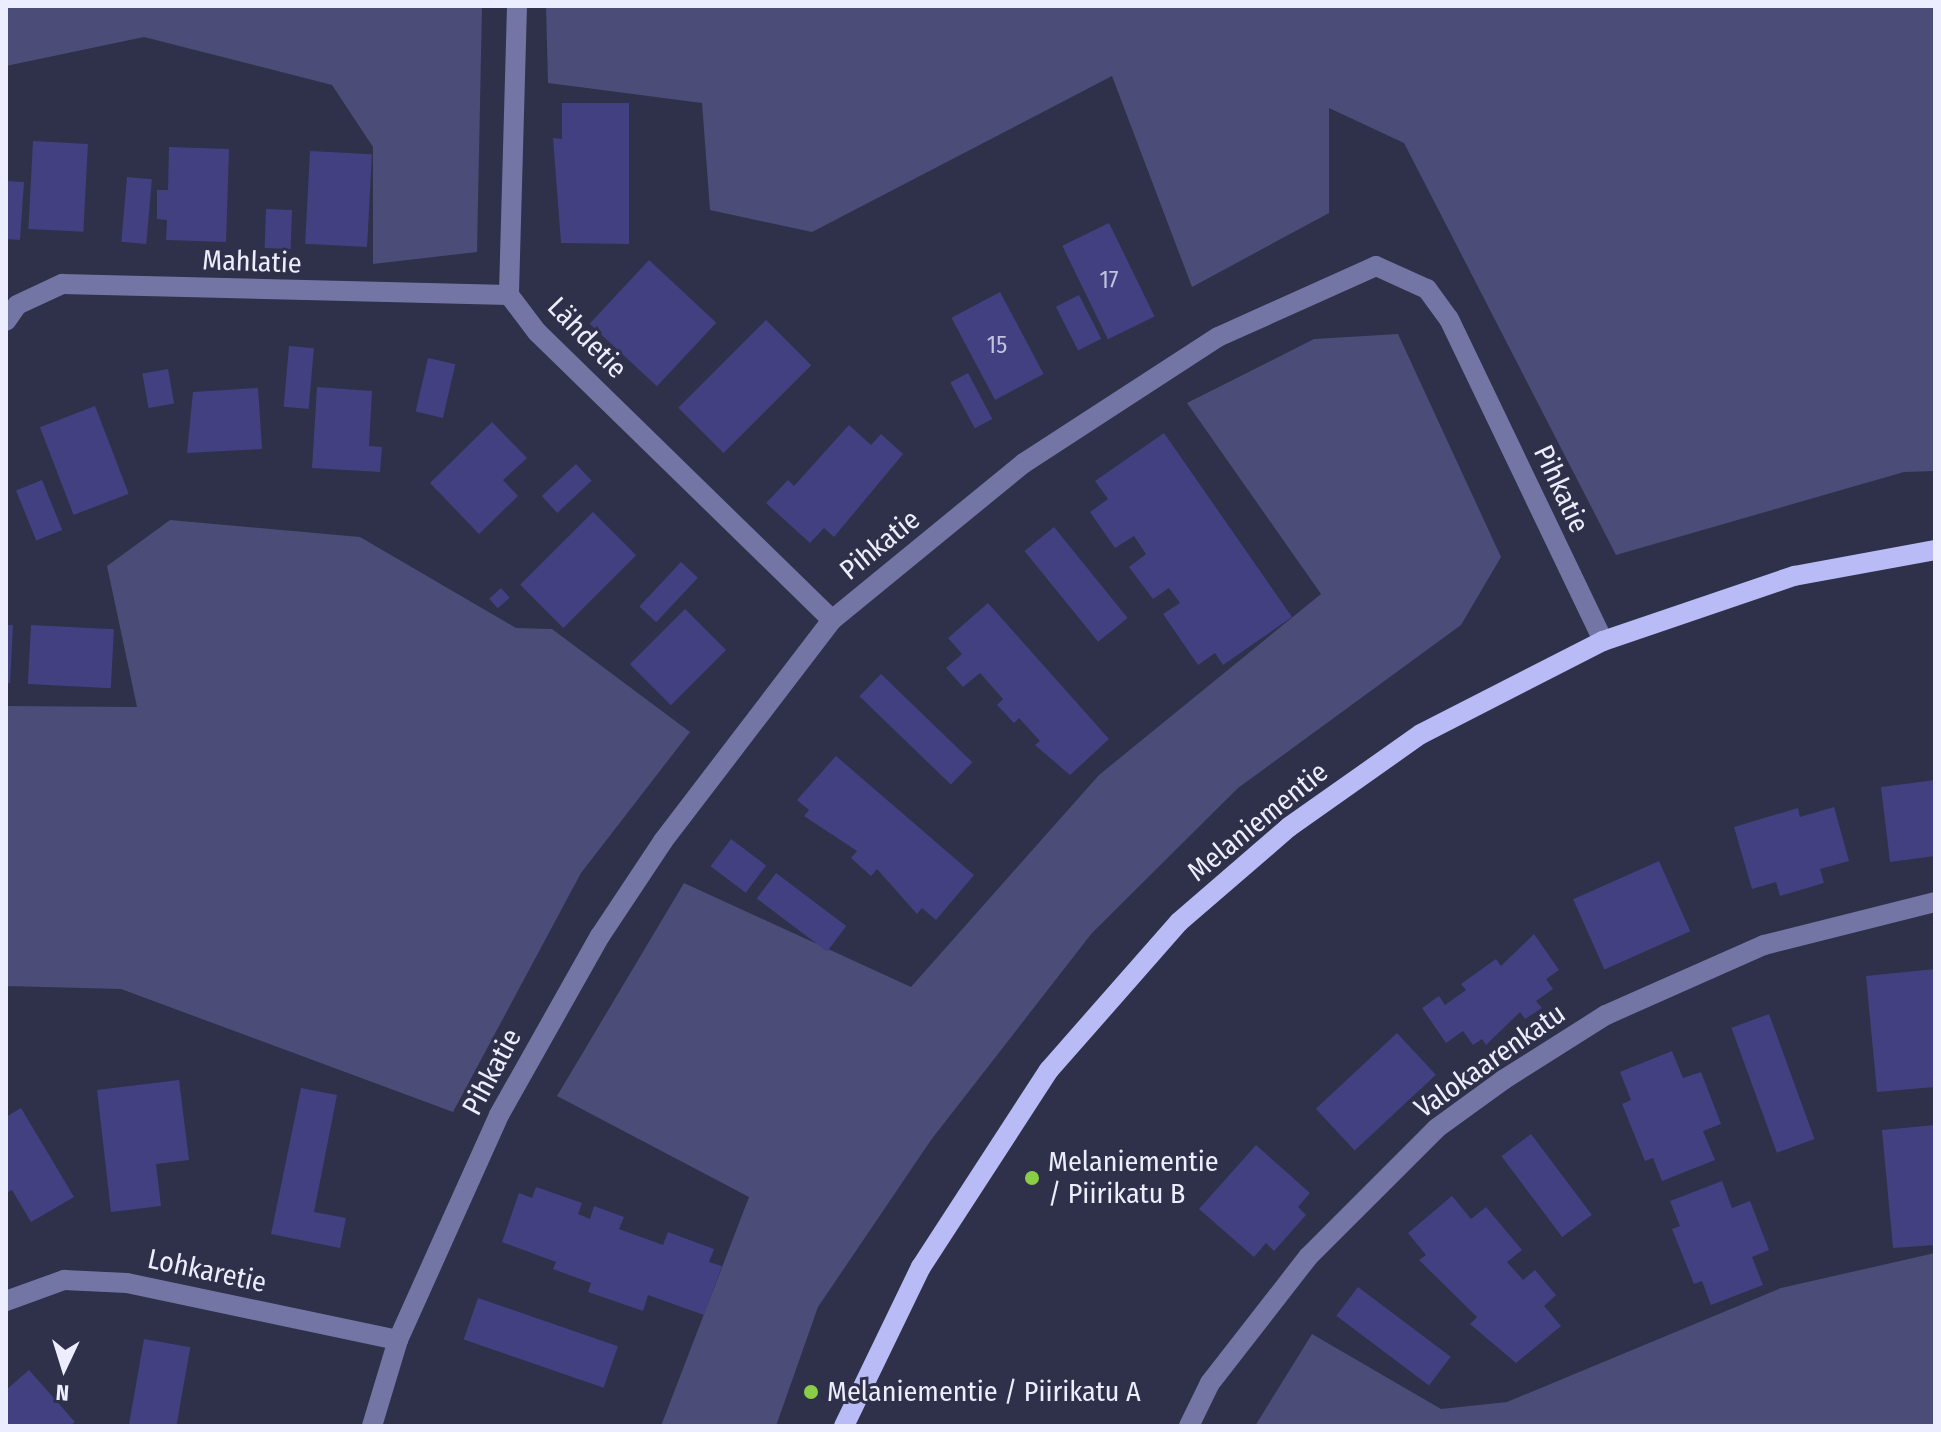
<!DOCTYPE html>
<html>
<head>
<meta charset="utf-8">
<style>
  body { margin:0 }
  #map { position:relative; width:1941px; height:1432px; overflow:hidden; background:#2f3049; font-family:"Fira Sans Condensed",sans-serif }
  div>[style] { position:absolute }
  .green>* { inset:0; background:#4b4c77 }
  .building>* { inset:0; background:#424080; transform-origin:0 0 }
  .minor>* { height:20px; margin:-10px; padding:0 10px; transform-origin:10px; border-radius:10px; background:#7375a5 }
  .major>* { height:20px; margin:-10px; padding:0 10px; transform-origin:10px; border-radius:10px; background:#b8bbf6 }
  .dots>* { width:22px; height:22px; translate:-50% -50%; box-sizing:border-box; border:4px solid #2f3049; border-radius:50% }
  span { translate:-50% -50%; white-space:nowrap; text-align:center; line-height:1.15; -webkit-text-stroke:6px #2f3049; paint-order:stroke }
  .number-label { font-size:24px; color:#c2c2de }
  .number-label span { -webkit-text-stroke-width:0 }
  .street-label { font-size:28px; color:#ecedfe }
  .poi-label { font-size:28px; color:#ecedfe }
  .left { translate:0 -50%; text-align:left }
  .frame { position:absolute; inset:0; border:8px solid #ecedfe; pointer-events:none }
  .north { position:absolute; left:24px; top:1328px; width:80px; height:80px; -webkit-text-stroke:6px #2f3049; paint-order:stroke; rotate:184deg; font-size:22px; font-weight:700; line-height:32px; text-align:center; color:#ecedfe }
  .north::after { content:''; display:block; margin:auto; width:28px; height:36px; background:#ecedfe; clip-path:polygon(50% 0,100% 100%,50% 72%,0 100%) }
</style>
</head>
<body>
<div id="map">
  <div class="green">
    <i style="clip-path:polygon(6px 6px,482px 6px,477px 252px,373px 264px,373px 147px,332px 85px,144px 37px,6px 66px)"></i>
    <i style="clip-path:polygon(546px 6px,1935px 6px,1935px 471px,1904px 472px,1616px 555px,1404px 143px,1329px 108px,1329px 213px,1192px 287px,1112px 76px,812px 232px,710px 210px,702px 103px,548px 83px)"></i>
    <i style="clip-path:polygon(1398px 334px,1501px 557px,1461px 625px,1238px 788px,1092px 933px,931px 1140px,818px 1307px,776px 1426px,661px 1426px,749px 1197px,557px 1096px,684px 883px,911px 987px,1099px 775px,1321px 594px,1187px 403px,1314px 339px)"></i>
    <i style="clip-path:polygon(170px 520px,360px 537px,516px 628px,552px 629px,690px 732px,581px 873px,453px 1112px,121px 989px,6px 986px,6px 706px,137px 707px,107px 566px)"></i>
    <i style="clip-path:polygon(1935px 1253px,1935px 1426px,1255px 1426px,1312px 1334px,1441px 1409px,1507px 1402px,1781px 1288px)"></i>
  </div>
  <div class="building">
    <i style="clip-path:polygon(562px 103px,629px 103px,629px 244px,561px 243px,553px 138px,562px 139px)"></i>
    <i style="left:33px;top:141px;width:55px;height:88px;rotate:3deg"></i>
    <i style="clip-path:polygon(169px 147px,229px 149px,226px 242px,166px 240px,167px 220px,157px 219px,157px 190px,168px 190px)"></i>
    <i style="left:310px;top:151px;width:62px;height:93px;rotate:3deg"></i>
    <i style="left:127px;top:177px;width:25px;height:65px;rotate:5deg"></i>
    <i style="clip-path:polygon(6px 181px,24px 182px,20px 240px,6px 239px)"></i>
    <i style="left:266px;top:209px;width:26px;height:39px;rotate:2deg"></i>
    <i style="left:1109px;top:223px;width:104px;height:52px;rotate:64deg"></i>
    <i style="left:649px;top:260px;width:92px;height:87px;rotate:43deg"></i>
    <i style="left:1000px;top:292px;width:93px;height:55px;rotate:62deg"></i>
    <i style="left:1079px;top:295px;width:49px;height:26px;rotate:63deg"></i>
    <i style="left:766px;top:320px;width:64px;height:124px;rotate:45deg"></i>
    <i style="left:289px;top:346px;width:25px;height:61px;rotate:5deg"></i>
    <i style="left:428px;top:358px;width:28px;height:55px;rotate:13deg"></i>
    <i style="left:168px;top:369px;width:35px;height:26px;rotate:80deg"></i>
    <i style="left:968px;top:373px;width:52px;height:20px;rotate:62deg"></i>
    <i style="clip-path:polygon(317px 387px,372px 391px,369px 446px,382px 447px,380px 472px,312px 468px)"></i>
    <i style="clip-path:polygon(258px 388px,262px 449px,187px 453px,193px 392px)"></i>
    <i style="left:95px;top:406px;width:94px;height:59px;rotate:69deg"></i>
    <i style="clip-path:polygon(492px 422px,527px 458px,503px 480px,518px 496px,479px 534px,430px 483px)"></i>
    <i style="clip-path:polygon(849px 425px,871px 445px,881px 434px,903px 454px,834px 537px,824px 528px,810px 543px,766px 503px,788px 480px,794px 486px)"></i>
    <i style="clip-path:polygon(1164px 433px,1292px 617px,1223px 665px,1215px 653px,1198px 665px,1163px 614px,1180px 603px,1169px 588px,1153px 599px,1129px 567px,1146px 554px,1134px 536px,1115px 548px,1090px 512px,1108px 499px,1095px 481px)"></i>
    <i style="left:576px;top:464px;width:23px;height:47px;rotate:47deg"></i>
    <i style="left:42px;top:480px;width:54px;height:28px;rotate:68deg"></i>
    <i style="left:593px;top:512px;width:61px;height:103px;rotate:45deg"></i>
    <i style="left:1054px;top:527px;width:117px;height:38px;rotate:51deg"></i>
    <i style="left:681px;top:562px;width:23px;height:61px;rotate:43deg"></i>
    <i style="left:501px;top:588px;width:13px;height:16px;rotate:48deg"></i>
    <i style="clip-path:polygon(988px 603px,1109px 739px,1070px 775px,1035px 745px,1040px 741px,1019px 718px,1014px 723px,997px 705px,1003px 699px,980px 673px,963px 687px,946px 668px,962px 654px,948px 638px)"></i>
    <i style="left:685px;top:609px;width:58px;height:78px;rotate:45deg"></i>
    <i style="clip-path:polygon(6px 625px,13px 625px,10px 683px,6px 683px)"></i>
    <i style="left:31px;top:625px;width:83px;height:59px;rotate:3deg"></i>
    <i style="left:881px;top:674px;width:127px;height:31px;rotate:44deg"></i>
    <i style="clip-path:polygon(836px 756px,974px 875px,936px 920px,922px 908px,917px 914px,877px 869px,871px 876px,851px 858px,857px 851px,804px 816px,809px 810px,797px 800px)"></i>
    <i style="clip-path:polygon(1935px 780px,1935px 856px,1890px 862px,1881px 787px)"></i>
    <i style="clip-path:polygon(1834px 807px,1849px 861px,1820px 869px,1824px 883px,1780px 896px,1776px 882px,1752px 889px,1734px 827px,1798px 808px,1800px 817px)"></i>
    <i style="left:731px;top:839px;width:44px;height:34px;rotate:37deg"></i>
    <i style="left:1659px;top:861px;width:77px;height:94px;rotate:66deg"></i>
    <i style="left:776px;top:873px;width:88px;height:32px;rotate:37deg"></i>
    <i style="clip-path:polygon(1534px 934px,1559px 970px,1546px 979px,1553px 989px,1536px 1001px,1542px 1008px,1525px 1019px,1520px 1012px,1486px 1045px,1482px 1039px,1473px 1045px,1463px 1031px,1446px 1043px,1422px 1008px,1439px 996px,1445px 1005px,1466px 990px,1461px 984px,1496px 959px,1501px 966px)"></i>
    <i style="clip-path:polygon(1935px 969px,1935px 1087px,1877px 1092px,1866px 976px)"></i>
    <i style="left:1769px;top:1014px;width:133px;height:40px;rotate:70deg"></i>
    <i style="left:1397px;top:1033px;width:57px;height:111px;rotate:47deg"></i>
    <i style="clip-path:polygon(1672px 1051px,1683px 1078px,1701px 1072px,1721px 1124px,1703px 1131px,1715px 1160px,1662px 1181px,1653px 1158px,1645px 1161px,1622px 1104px,1631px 1100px,1620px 1072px)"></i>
    <i style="clip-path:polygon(179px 1080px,189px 1160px,156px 1164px,161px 1206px,111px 1212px,97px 1090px)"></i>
    <i style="clip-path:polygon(301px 1088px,337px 1095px,314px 1212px,346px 1218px,340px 1248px,271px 1234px)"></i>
    <i style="clip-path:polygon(21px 1108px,74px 1197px,31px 1222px,12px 1190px,6px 1193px,6px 1117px)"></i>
    <i style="clip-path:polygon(1935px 1125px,1935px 1245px,1893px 1248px,1882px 1130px)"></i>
    <i style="left:1531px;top:1134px;width:101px;height:37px;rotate:53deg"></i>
    <i style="clip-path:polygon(1256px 1145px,1310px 1193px,1298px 1207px,1306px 1215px,1274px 1251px,1266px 1243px,1254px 1257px,1199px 1209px)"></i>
    <i style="clip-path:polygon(1722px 1181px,1732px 1208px,1750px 1201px,1769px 1250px,1752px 1257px,1763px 1285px,1711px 1305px,1702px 1281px,1694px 1284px,1672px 1229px,1680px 1226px,1670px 1201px)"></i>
    <i style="clip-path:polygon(536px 1187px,582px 1203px,578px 1214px,590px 1219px,594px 1206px,624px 1217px,619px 1229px,663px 1245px,668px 1232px,714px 1249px,709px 1262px,722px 1266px,704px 1315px,648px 1295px,643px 1311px,588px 1292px,591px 1283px,553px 1269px,556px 1262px,502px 1242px,519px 1193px,532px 1198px)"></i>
    <i style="clip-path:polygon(1452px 1196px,1471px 1219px,1486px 1207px,1522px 1250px,1507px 1262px,1523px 1280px,1535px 1270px,1556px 1295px,1544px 1306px,1561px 1326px,1516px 1363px,1470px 1324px,1477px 1317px,1419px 1260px,1426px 1255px,1408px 1233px)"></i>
    <i style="left:1358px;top:1287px;width:116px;height:36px;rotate:37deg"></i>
    <i style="left:478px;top:1298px;width:148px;height:44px;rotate:19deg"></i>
    <i style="left:144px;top:1339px;width:47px;height:88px;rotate:10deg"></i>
    <i style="clip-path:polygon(29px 1370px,75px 1422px,70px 1426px,6px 1426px,6px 1390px)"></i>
  </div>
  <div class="minor">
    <i style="left:517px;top:6px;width:289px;rotate:91.6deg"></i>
    <i style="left:509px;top:295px;width:46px;rotate:52.9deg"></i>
    <i style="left:537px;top:332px;width:412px;rotate:44.3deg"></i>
    <i style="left:6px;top:321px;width:19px;rotate:-55deg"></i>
    <i style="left:17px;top:305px;width:50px;rotate:-25deg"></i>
    <i style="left:62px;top:284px;width:447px;rotate:1.4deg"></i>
    <i style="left:6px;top:1301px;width:62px;rotate:-19.9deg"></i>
    <i style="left:64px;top:1280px;width:63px;rotate:2.7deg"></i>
    <i style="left:127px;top:1283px;width:277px;rotate:11.9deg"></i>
    <i style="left:372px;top:1426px;width:90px;rotate:-73.2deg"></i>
    <i style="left:398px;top:1340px;width:247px;rotate:-65.8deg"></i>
    <i style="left:499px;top:1115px;width:206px;rotate:-60.6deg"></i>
    <i style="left:600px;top:936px;width:114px;rotate:-56.4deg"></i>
    <i style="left:663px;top:841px;width:278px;rotate:-52.6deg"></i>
    <i style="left:832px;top:620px;width:248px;rotate:-39.3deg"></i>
    <i style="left:1024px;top:463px;width:231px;rotate:-33deg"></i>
    <i style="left:1218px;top:337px;width:173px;rotate:-24.2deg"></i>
    <i style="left:1376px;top:266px;width:56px;rotate:24.3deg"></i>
    <i style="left:1427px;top:289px;width:37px;rotate:54deg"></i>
    <i style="left:1449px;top:319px;width:357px;rotate:64.4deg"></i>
    <i style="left:1189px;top:1426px;width:48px;rotate:-64deg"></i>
    <i style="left:1210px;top:1383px;width:160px;rotate:-52.1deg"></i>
    <i style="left:1308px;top:1257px;width:182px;rotate:-45deg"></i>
    <i style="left:1437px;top:1128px;width:82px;rotate:-36deg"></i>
    <i style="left:1503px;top:1080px;width:122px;rotate:-32.3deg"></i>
    <i style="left:1606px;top:1015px;width:173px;rotate:-23.9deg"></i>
    <i style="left:1764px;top:945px;width:176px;rotate:-14.1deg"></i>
  </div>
  <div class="major">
    <i style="left:844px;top:1426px;width:177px;rotate:-64.2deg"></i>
    <i style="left:921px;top:1267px;width:235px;rotate:-57deg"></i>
    <i style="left:1049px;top:1070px;width:197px;rotate:-48.7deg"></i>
    <i style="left:1179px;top:922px;width:145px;rotate:-40.8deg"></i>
    <i style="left:1289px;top:827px;width:161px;rotate:-35.2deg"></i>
    <i style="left:1421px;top:734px;width:204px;rotate:-27.1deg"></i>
    <i style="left:1603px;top:641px;width:202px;rotate:-18.8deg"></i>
    <i style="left:1794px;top:576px;width:143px;rotate:-10.4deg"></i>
  </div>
  <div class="dots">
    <i style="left:1032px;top:1178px;background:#8ace47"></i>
    <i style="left:811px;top:1392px;background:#8ace47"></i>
  </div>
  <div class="number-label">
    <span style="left:1109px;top:281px">17</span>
    <span style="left:997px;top:346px">15</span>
  </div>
  <div class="street-label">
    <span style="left:252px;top:262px;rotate:2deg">Mahlatie</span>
    <span style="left:587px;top:338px;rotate:46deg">Lähdetie</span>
    <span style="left:1561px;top:489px;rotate:65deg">Pihkatie</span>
    <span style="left:880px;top:545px;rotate:-39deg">Pihkatie</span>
    <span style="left:1258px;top:822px;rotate:-39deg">Melaniementie</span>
    <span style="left:1490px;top:1061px;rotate:-35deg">Valokaarenkatu</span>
    <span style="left:492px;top:1072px;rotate:-62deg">Pihkatie</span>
    <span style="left:207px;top:1271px;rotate:12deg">Lohkaretie</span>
  </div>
  <div class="poi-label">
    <span class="left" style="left:1048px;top:1178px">Melaniementie<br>/ Piirikatu B</span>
    <span class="left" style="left:827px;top:1392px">Melaniementie / Piirikatu A</span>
  </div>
  <div class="frame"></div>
  <div class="north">N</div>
</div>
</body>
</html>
